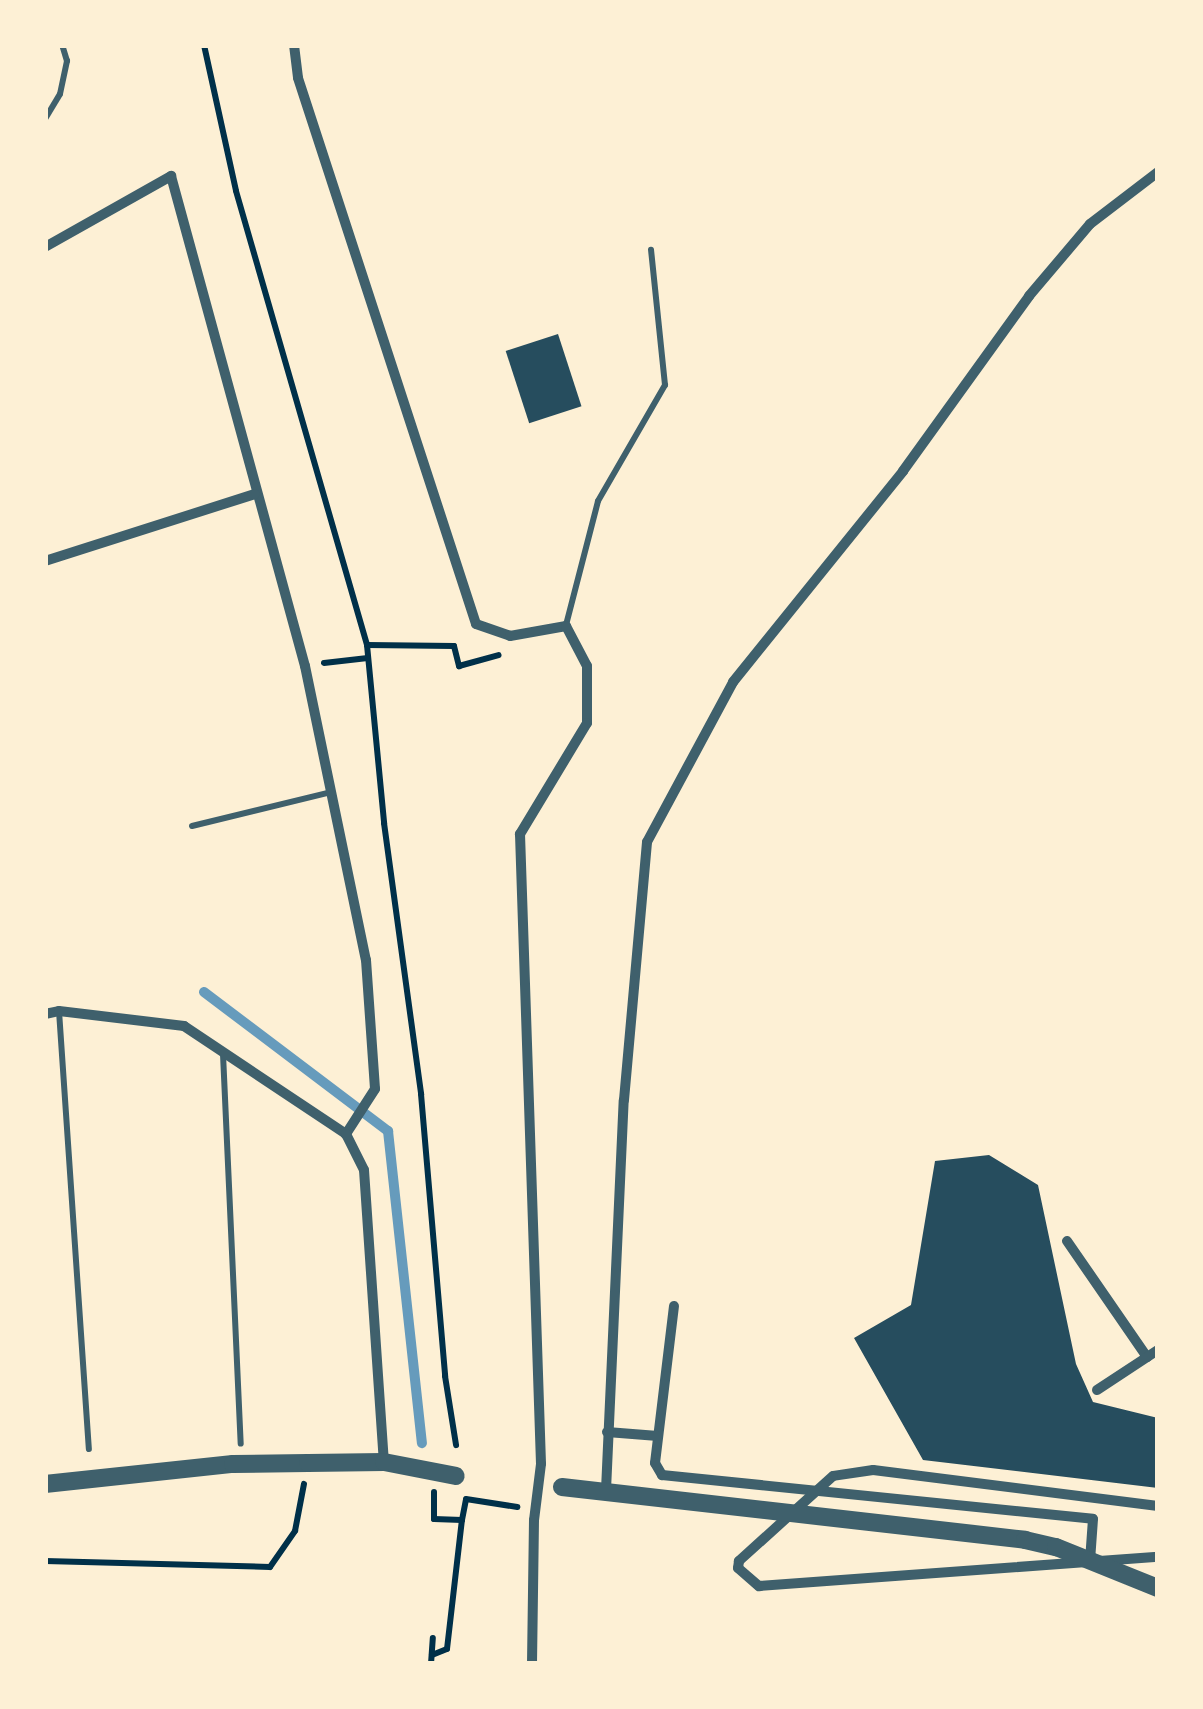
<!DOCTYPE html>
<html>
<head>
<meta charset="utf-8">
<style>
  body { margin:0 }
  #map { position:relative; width:1203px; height:1709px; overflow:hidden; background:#fdf0d5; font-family:"Noto Serif",serif }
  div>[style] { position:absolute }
  .stream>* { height:10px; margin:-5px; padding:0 5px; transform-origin:5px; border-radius:5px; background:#669bbc }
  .building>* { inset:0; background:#264d5e; transform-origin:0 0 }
  .path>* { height:6px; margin:-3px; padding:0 3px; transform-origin:3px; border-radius:3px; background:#003049 }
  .service>* { height:6px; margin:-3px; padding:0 3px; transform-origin:3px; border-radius:3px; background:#3f606c }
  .minor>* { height:10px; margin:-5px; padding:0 5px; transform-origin:5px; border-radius:5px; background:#3f606c }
  .tertiary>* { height:18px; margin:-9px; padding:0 9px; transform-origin:9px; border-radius:9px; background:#3f606c }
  span { translate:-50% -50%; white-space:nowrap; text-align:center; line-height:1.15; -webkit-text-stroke:10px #fdf0d5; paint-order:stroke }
  .frame { position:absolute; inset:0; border:48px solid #fdf0d5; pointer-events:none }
</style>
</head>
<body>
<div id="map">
  <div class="stream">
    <i style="left:204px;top:992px;width:231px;rotate:37.1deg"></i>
    <i style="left:388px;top:1131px;width:314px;rotate:83.8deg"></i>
  </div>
  <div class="building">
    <i style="left:558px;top:334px;width:76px;height:55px;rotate:72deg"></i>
    <i style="clip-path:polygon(989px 1155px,1038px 1185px,1076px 1364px,1093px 1402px,1158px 1418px,1158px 1488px,923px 1460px,854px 1338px,911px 1305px,935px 1161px)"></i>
  </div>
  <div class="path">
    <i style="left:204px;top:45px;width:149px;rotate:77.6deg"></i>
    <i style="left:236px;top:191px;width:473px;rotate:73.9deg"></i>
    <i style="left:367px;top:645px;width:179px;rotate:84.5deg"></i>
    <i style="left:384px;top:823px;width:274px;rotate:82.2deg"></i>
    <i style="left:421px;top:1094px;width:283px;rotate:85.1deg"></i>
    <i style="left:445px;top:1376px;width:70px;rotate:80.9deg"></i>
    <i style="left:367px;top:645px;width:87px;rotate:0.7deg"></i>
    <i style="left:454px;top:646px;width:21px;rotate:76deg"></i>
    <i style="left:459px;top:666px;width:41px;rotate:-15.4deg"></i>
    <i style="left:324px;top:663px;width:44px;rotate:-6.5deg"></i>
    <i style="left:434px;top:1492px;width:27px;rotate:90deg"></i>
    <i style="left:434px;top:1519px;width:28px;rotate:2deg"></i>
    <i style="left:462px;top:1520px;width:21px;rotate:-79deg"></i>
    <i style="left:466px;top:1499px;width:52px;rotate:8.9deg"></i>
    <i style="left:45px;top:1561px;width:225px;rotate:1.5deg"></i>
    <i style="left:270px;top:1567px;width:44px;rotate:-55.2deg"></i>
    <i style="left:295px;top:1531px;width:48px;rotate:-79.2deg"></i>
    <i style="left:432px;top:1655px;width:16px;rotate:-22deg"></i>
    <i style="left:447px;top:1649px;width:130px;rotate:-83.4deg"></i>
    <i style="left:431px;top:1664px;width:26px;rotate:-86deg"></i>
  </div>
  <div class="service">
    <i style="left:45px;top:119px;width:29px;rotate:-59deg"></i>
    <i style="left:60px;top:94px;width:34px;rotate:-78deg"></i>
    <i style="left:67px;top:61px;width:17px;rotate:-107deg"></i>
    <i style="left:566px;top:625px;width:128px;rotate:-75.5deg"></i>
    <i style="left:598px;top:501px;width:134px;rotate:-60deg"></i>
    <i style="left:665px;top:385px;width:136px;rotate:-95.9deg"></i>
    <i style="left:192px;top:826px;width:143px;rotate:-13.7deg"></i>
    <i style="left:59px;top:1011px;width:439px;rotate:86.1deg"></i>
    <i style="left:223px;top:1054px;width:390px;rotate:87.4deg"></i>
  </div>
  <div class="minor">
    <i style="left:294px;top:45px;width:33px;rotate:83deg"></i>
    <i style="left:298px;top:78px;width:574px;rotate:71.94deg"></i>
    <i style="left:476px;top:624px;width:36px;rotate:19deg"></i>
    <i style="left:510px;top:636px;width:57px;rotate:-10.1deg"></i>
    <i style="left:566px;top:626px;width:45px;rotate:62.3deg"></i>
    <i style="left:587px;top:666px;width:57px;rotate:90deg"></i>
    <i style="left:587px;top:723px;width:130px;rotate:121.1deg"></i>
    <i style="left:520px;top:834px;width:630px;rotate:88.09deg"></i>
    <i style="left:541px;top:1464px;width:56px;rotate:97.1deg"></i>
    <i style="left:534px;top:1520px;width:144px;rotate:90.8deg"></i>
    <i style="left:45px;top:247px;width:145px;rotate:-29.4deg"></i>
    <i style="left:171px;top:176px;width:508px;rotate:74.71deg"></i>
    <i style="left:305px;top:666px;width:300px;rotate:78.3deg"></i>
    <i style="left:366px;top:960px;width:129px;rotate:86deg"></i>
    <i style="left:375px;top:1089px;width:54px;rotate:122.8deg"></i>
    <i style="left:45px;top:561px;width:220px;rotate:-17.7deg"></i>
    <i style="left:45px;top:1014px;width:14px;rotate:-12deg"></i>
    <i style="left:59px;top:1011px;width:126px;rotate:6.8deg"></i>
    <i style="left:184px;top:1026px;width:195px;rotate:33.7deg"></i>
    <i style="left:346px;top:1134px;width:40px;rotate:63.4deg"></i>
    <i style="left:364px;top:1170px;width:293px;rotate:86.1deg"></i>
    <i style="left:1067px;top:1241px;width:141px;rotate:55.4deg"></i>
    <i style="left:674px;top:1306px;width:158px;rotate:96.9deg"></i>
    <i style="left:655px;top:1463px;width:14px;rotate:60deg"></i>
    <i style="left:662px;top:1475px;width:433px;rotate:5.8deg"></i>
    <i style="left:1093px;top:1519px;width:42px;rotate:94.1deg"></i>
    <i style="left:1097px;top:1390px;width:73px;rotate:-33.3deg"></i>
    <i style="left:607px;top:1432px;width:51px;rotate:4.5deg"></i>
    <i style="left:606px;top:1490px;width:390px;rotate:-87.4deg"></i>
    <i style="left:624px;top:1100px;width:259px;rotate:-84.9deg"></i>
    <i style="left:647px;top:842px;width:182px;rotate:-61.7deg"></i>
    <i style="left:733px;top:682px;width:271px;rotate:-51.1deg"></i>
    <i style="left:903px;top:471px;width:216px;rotate:-54.2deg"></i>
    <i style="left:1029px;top:296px;width:94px;rotate:-49.7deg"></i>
    <i style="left:1090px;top:224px;width:86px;rotate:-37.4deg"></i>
    <i style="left:1158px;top:1506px;width:287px;rotate:-172.8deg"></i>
    <i style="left:873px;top:1470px;width:40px;rotate:171.5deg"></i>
    <i style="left:833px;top:1476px;width:127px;rotate:137.9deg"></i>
    <i style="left:739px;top:1561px;width:7px;rotate:98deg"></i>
    <i style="left:738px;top:1568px;width:28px;rotate:41deg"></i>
    <i style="left:759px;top:1586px;width:400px;rotate:-4.2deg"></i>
  </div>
  <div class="tertiary">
    <i style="left:45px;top:1484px;width:189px;rotate:-6.1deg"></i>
    <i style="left:233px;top:1464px;width:75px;rotate:-0.8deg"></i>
    <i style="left:308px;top:1463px;width:76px;rotate:-0.8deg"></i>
    <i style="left:384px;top:1462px;width:73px;rotate:11deg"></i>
    <i style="left:562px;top:1487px;width:466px;rotate:6.5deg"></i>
    <i style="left:1025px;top:1540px;width:32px;rotate:13deg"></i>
    <i style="left:1056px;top:1547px;width:110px;rotate:21.9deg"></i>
  </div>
  <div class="frame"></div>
</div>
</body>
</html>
